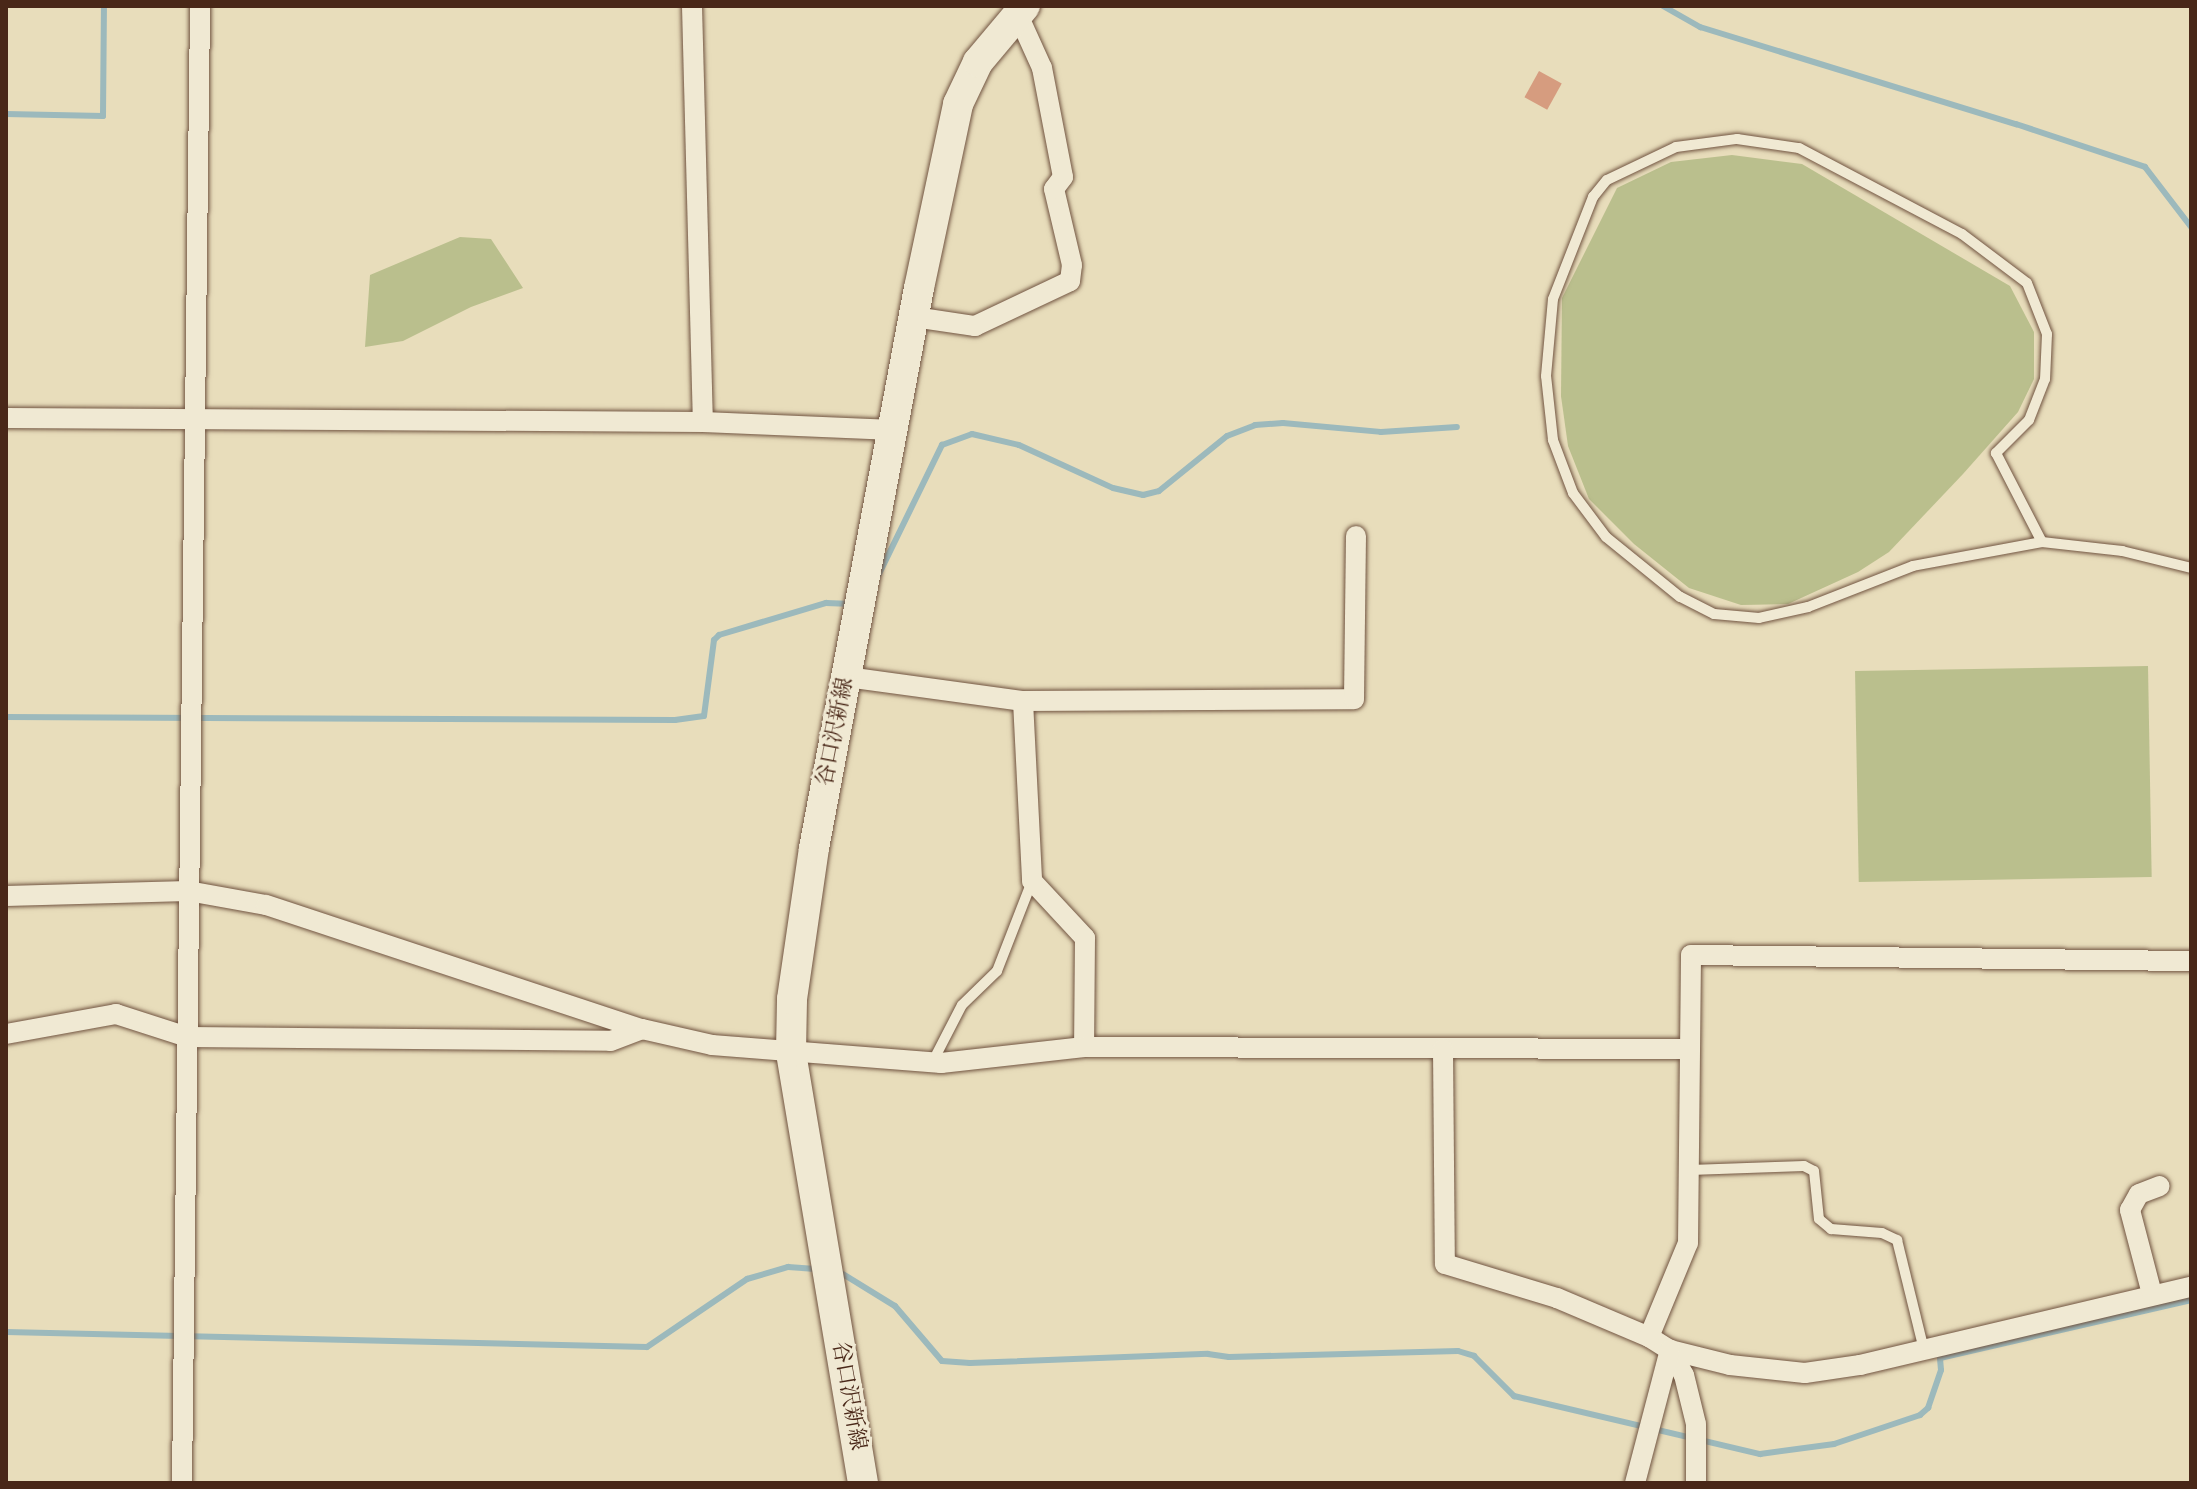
<!DOCTYPE html>
<html>
<head>
<meta charset="utf-8">
<style>
  body { margin:0 }
  #map { position:relative; width:2197px; height:1489px; overflow:hidden; background:#e8ddbb; font-family:Vollkorn,"Noto Serif JP",serif }
  div>[style] { position:absolute }
  .green>* { inset:0; background:#babf8d; transform-origin:0 0 }
  .stream>* { height:6px; margin:-3px; padding:0 3px; transform-origin:3px; border-radius:3px; background:#9cb9bc }
  .building>* { inset:0; background:#d69c7f; transform-origin:0 0 }
  .roads { filter:drop-shadow(0 0 2px #715441) drop-shadow(0 0 2px #715441) }
  .lane>* { height:10px; margin:-5px; padding:0 5px; transform-origin:5px; border-radius:5px; background:#f0e9d3 }
  .street>* { height:20px; margin:-10px; padding:0 10px; transform-origin:10px; border-radius:10px; background:#f0e9d3 }
  .secondary>* { height:30px; margin:-15px; padding:0 15px; transform-origin:15px; border-radius:15px; background:#f0e9d3 }
  span { translate:-50% -50%; white-space:nowrap; text-align:center; line-height:1.15; -webkit-text-stroke:6px #f0e9d3; paint-order:stroke }
  .street-label { font-size:22px; color:#492718 }
  .frame { position:absolute; inset:0; border:8px solid #492718; pointer-events:none }
</style>
</head>
<body>
<div id="map">
  <div class="green">
    <i style="clip-path:polygon(1732px 155px,1802px 164px,2010px 286px,2034px 332px,2034px 379px,2018px 412px,1963px 474px,1889px 552px,1858px 572px,1788px 604px,1741px 605px,1689px 588px,1634px 544px,1589px 499px,1568px 446px,1561px 396px,1562px 298px,1617px 188px,1671px 162px)"></i>
    <i style="clip-path:polygon(460px 237px,491px 239px,523px 288px,471px 307px,403px 341px,365px 347px,370px 275px)"></i>
    <i style="left:2148px;top:666px;width:211px;height:293px;rotate:89deg"></i>
  </div>
  <div class="stream">
    <i style="left:1663px;top:6px;width:43px;rotate:29.6deg"></i>
    <i style="left:1700px;top:27px;width:331px;rotate:17.1deg"></i>
    <i style="left:2016px;top:124px;width:136px;rotate:18.4deg"></i>
    <i style="left:2145px;top:167px;width:76px;rotate:52.5deg"></i>
    <i style="left:6px;top:114px;width:97px;rotate:1.2deg"></i>
    <i style="left:103px;top:116px;width:110px;rotate:-89.5deg"></i>
    <i style="left:879px;top:574px;width:144px;rotate:-64deg"></i>
    <i style="left:942px;top:445px;width:32px;rotate:-20deg"></i>
    <i style="left:972px;top:434px;width:48px;rotate:13.2deg"></i>
    <i style="left:1019px;top:445px;width:103px;rotate:24.6deg"></i>
    <i style="left:1113px;top:488px;width:31px;rotate:13deg"></i>
    <i style="left:1143px;top:495px;width:16px;rotate:-14deg"></i>
    <i style="left:1159px;top:491px;width:87px;rotate:-39deg"></i>
    <i style="left:1227px;top:436px;width:30px;rotate:-21deg"></i>
    <i style="left:1255px;top:425px;width:28px;rotate:-4deg"></i>
    <i style="left:1283px;top:423px;width:98px;rotate:5.2deg"></i>
    <i style="left:1381px;top:432px;width:76px;rotate:-3.8deg"></i>
    <i style="left:6px;top:717px;width:669px;rotate:0.26deg"></i>
    <i style="left:675px;top:720px;width:29px;rotate:-8deg"></i>
    <i style="left:704px;top:716px;width:77px;rotate:-82.5deg"></i>
    <i style="left:714px;top:640px;width:7px;rotate:-45deg"></i>
    <i style="left:719px;top:635px;width:112px;rotate:-16.7deg"></i>
    <i style="left:826px;top:603px;width:26px;rotate:2deg"></i>
    <i style="left:838px;top:1271px;width:67px;rotate:31.6deg"></i>
    <i style="left:895px;top:1306px;width:72px;rotate:49.5deg"></i>
    <i style="left:942px;top:1361px;width:28px;rotate:4deg"></i>
    <i style="left:970px;top:1363px;width:238px;rotate:-2.2deg"></i>
    <i style="left:1208px;top:1354px;width:21px;rotate:8deg"></i>
    <i style="left:1229px;top:1357px;width:229px;rotate:-1.5deg"></i>
    <i style="left:1458px;top:1351px;width:17px;rotate:17deg"></i>
    <i style="left:1474px;top:1356px;width:57px;rotate:45deg"></i>
    <i style="left:1514px;top:1396px;width:253px;rotate:13.3deg"></i>
    <i style="left:1760px;top:1454px;width:75px;rotate:-7.7deg"></i>
    <i style="left:1834px;top:1444px;width:91px;rotate:-18.6deg"></i>
    <i style="left:1920px;top:1415px;width:11px;rotate:-41deg"></i>
    <i style="left:1928px;top:1408px;width:40px;rotate:-71.1deg"></i>
    <i style="left:1941px;top:1370px;width:12px;rotate:-95deg"></i>
    <i style="left:1940px;top:1358px;width:258px;rotate:-13deg"></i>
    <i style="left:6px;top:1332px;width:641px;rotate:1.34deg"></i>
    <i style="left:647px;top:1347px;width:121px;rotate:-34.2deg"></i>
    <i style="left:747px;top:1279px;width:43px;rotate:-16.3deg"></i>
    <i style="left:788px;top:1267px;width:31px;rotate:4deg"></i>
  </div>
  <div class="building">
    <i style="left:1539px;top:71px;width:26px;height:30px;rotate:29deg"></i>
  </div>
  <div class="roads">
    <div class="lane">
      <i style="left:1737px;top:139px;width:63px;rotate:8.3deg"></i>
      <i style="left:1799px;top:148px;width:184px;rotate:27.8deg"></i>
      <i style="left:1962px;top:234px;width:81px;rotate:37deg"></i>
      <i style="left:2027px;top:283px;width:55px;rotate:68.6deg"></i>
      <i style="left:2047px;top:334px;width:45px;rotate:92.5deg"></i>
      <i style="left:2045px;top:379px;width:44px;rotate:111.3deg"></i>
      <i style="left:2029px;top:420px;width:47px;rotate:135deg"></i>
      <i style="left:1996px;top:453px;width:100px;rotate:62.7deg"></i>
      <i style="left:2042px;top:542px;width:131px;rotate:169.5deg"></i>
      <i style="left:1913px;top:566px;width:113px;rotate:158.7deg"></i>
      <i style="left:1808px;top:607px;width:50px;rotate:167.3deg"></i>
      <i style="left:1759px;top:618px;width:45px;rotate:-174.9deg"></i>
      <i style="left:1714px;top:614px;width:38px;rotate:-153deg"></i>
      <i style="left:1680px;top:597px;width:95px;rotate:-141deg"></i>
      <i style="left:1606px;top:537px;width:55px;rotate:-126.9deg"></i>
      <i style="left:1573px;top:493px;width:57px;rotate:-110.7deg"></i>
      <i style="left:1553px;top:440px;width:64px;rotate:-96.2deg"></i>
      <i style="left:1546px;top:376px;width:77px;rotate:-84.8deg"></i>
      <i style="left:1553px;top:299px;width:110px;rotate:-68.6deg"></i>
      <i style="left:1593px;top:197px;width:22px;rotate:-51deg"></i>
      <i style="left:1607px;top:180px;width:76px;rotate:-25.6deg"></i>
      <i style="left:1676px;top:147px;width:62px;rotate:-7.5deg"></i>
      <i style="left:2042px;top:542px;width:81px;rotate:6.4deg"></i>
      <i style="left:2122px;top:551px;width:71px;rotate:13.8deg"></i>
      <i style="left:932px;top:1063px;width:65px;rotate:-62.7deg"></i>
      <i style="left:962px;top:1005px;width:49px;rotate:-44.2deg"></i>
      <i style="left:997px;top:971px;width:97px;rotate:-68.7deg"></i>
      <i style="left:1690px;top:1170px;width:114px;rotate:-2deg"></i>
      <i style="left:1804px;top:1166px;width:11px;rotate:27deg"></i>
      <i style="left:1814px;top:1171px;width:48px;rotate:84.1deg"></i>
      <i style="left:1819px;top:1219px;width:16px;rotate:40deg"></i>
      <i style="left:1831px;top:1229px;width:51px;rotate:4.5deg"></i>
      <i style="left:1882px;top:1233px;width:17px;rotate:25deg"></i>
      <i style="left:1897px;top:1240px;width:113px;rotate:76.2deg"></i>
    </div>
    <div class="street">
      <i style="left:692px;top:6px;width:416px;rotate:88.5deg"></i>
      <i style="left:914px;top:317px;width:62px;rotate:8.4deg"></i>
      <i style="left:975px;top:326px;width:105px;rotate:-25.3deg"></i>
      <i style="left:1070px;top:281px;width:16px;rotate:-83deg"></i>
      <i style="left:1072px;top:265px;width:78px;rotate:-103.3deg"></i>
      <i style="left:1054px;top:189px;width:15px;rotate:-53deg"></i>
      <i style="left:1063px;top:177px;width:111px;rotate:-100.9deg"></i>
      <i style="left:1042px;top:68px;width:68px;rotate:-114.3deg"></i>
      <i style="left:6px;top:418px;width:697px;rotate:0.33deg"></i>
      <i style="left:703px;top:422px;width:191px;rotate:2.4deg"></i>
      <i style="left:847px;top:677px;width:178px;rotate:7.8deg"></i>
      <i style="left:1023px;top:701px;width:331px;rotate:-0.3deg"></i>
      <i style="left:1354px;top:699px;width:163px;rotate:-89.3deg"></i>
      <i style="left:1023px;top:701px;width:180px;rotate:87.1deg"></i>
      <i style="left:1032px;top:881px;width:78px;rotate:47.1deg"></i>
      <i style="left:1085px;top:938px;width:109px;rotate:90.5deg"></i>
      <i style="left:6px;top:896px;width:182px;rotate:-1.6deg"></i>
      <i style="left:188px;top:891px;width:79px;rotate:10.2deg"></i>
      <i style="left:266px;top:905px;width:396px;rotate:18.3deg"></i>
      <i style="left:642px;top:1029px;width:72px;rotate:12.9deg"></i>
      <i style="left:712px;top:1045px;width:230px;rotate:4.5deg"></i>
      <i style="left:941px;top:1063px;width:144px;rotate:-6.4deg"></i>
      <i style="left:1084px;top:1047px;width:603px;rotate:0.19deg"></i>
      <i style="left:6px;top:1034px;width:112px;rotate:-10.3deg"></i>
      <i style="left:116px;top:1014px;width:75px;rotate:17.9deg"></i>
      <i style="left:187px;top:1037px;width:424px;rotate:0.5deg"></i>
      <i style="left:611px;top:1041px;width:33px;rotate:-21deg"></i>
      <i style="left:1443px;top:1049px;width:215px;rotate:89.5deg"></i>
      <i style="left:1445px;top:1264px;width:117px;rotate:16.9deg"></i>
      <i style="left:1557px;top:1298px;width:100px;rotate:23deg"></i>
      <i style="left:1649px;top:1337px;width:25px;rotate:32deg"></i>
      <i style="left:1670px;top:1350px;width:62px;rotate:14deg"></i>
      <i style="left:1730px;top:1365px;width:75px;rotate:6.1deg"></i>
      <i style="left:1805px;top:1373px;width:56px;rotate:-8.3deg"></i>
      <i style="left:1860px;top:1365px;width:340px;rotate:-13.3deg"></i>
      <i style="left:2152px;top:1294px;width:87px;rotate:-104.7deg"></i>
      <i style="left:2130px;top:1210px;width:18px;rotate:-61deg"></i>
      <i style="left:2139px;top:1194px;width:22px;rotate:-21deg"></i>
      <i style="left:1649px;top:1337px;width:102px;rotate:-67.5deg"></i>
      <i style="left:1688px;top:1243px;width:288px;rotate:-89.4deg"></i>
      <i style="left:1691px;top:955px;width:500px;rotate:0.69deg"></i>
      <i style="left:1670px;top:1350px;width:29px;rotate:61deg"></i>
      <i style="left:1684px;top:1375px;width:50px;rotate:76.2deg"></i>
      <i style="left:1696px;top:1424px;width:59px;rotate:90deg"></i>
      <i style="left:182px;top:1483px;width:1477px;rotate:-89.3deg"></i>
      <i style="left:1635px;top:1483px;width:138px;rotate:-75.3deg"></i>
    </div>
    <div class="secondary">
      <i style="left:863px;top:1483px;width:437px;rotate:-99.5deg"></i>
      <i style="left:791px;top:1052px;width:53px;rotate:-88.9deg"></i>
      <i style="left:792px;top:999px;width:153px;rotate:-81.7deg"></i>
      <i style="left:814px;top:848px;width:570px;rotate:-79.38deg"></i>
      <i style="left:919px;top:288px;width:188px;rotate:-78deg"></i>
      <i style="left:958px;top:104px;width:47px;rotate:-64.5deg"></i>
      <i style="left:978px;top:62px;width:73px;rotate:-50deg"></i>
    </div>
  </div>
  <div class="street-label">
    <span style="left:836px;top:732px;rotate:-79deg">谷口沢新線</span>
    <span style="left:848px;top:1396px;rotate:80deg">谷口沢新線</span>
  </div>
  <div class="frame"></div>
</div>
</body>
</html>
